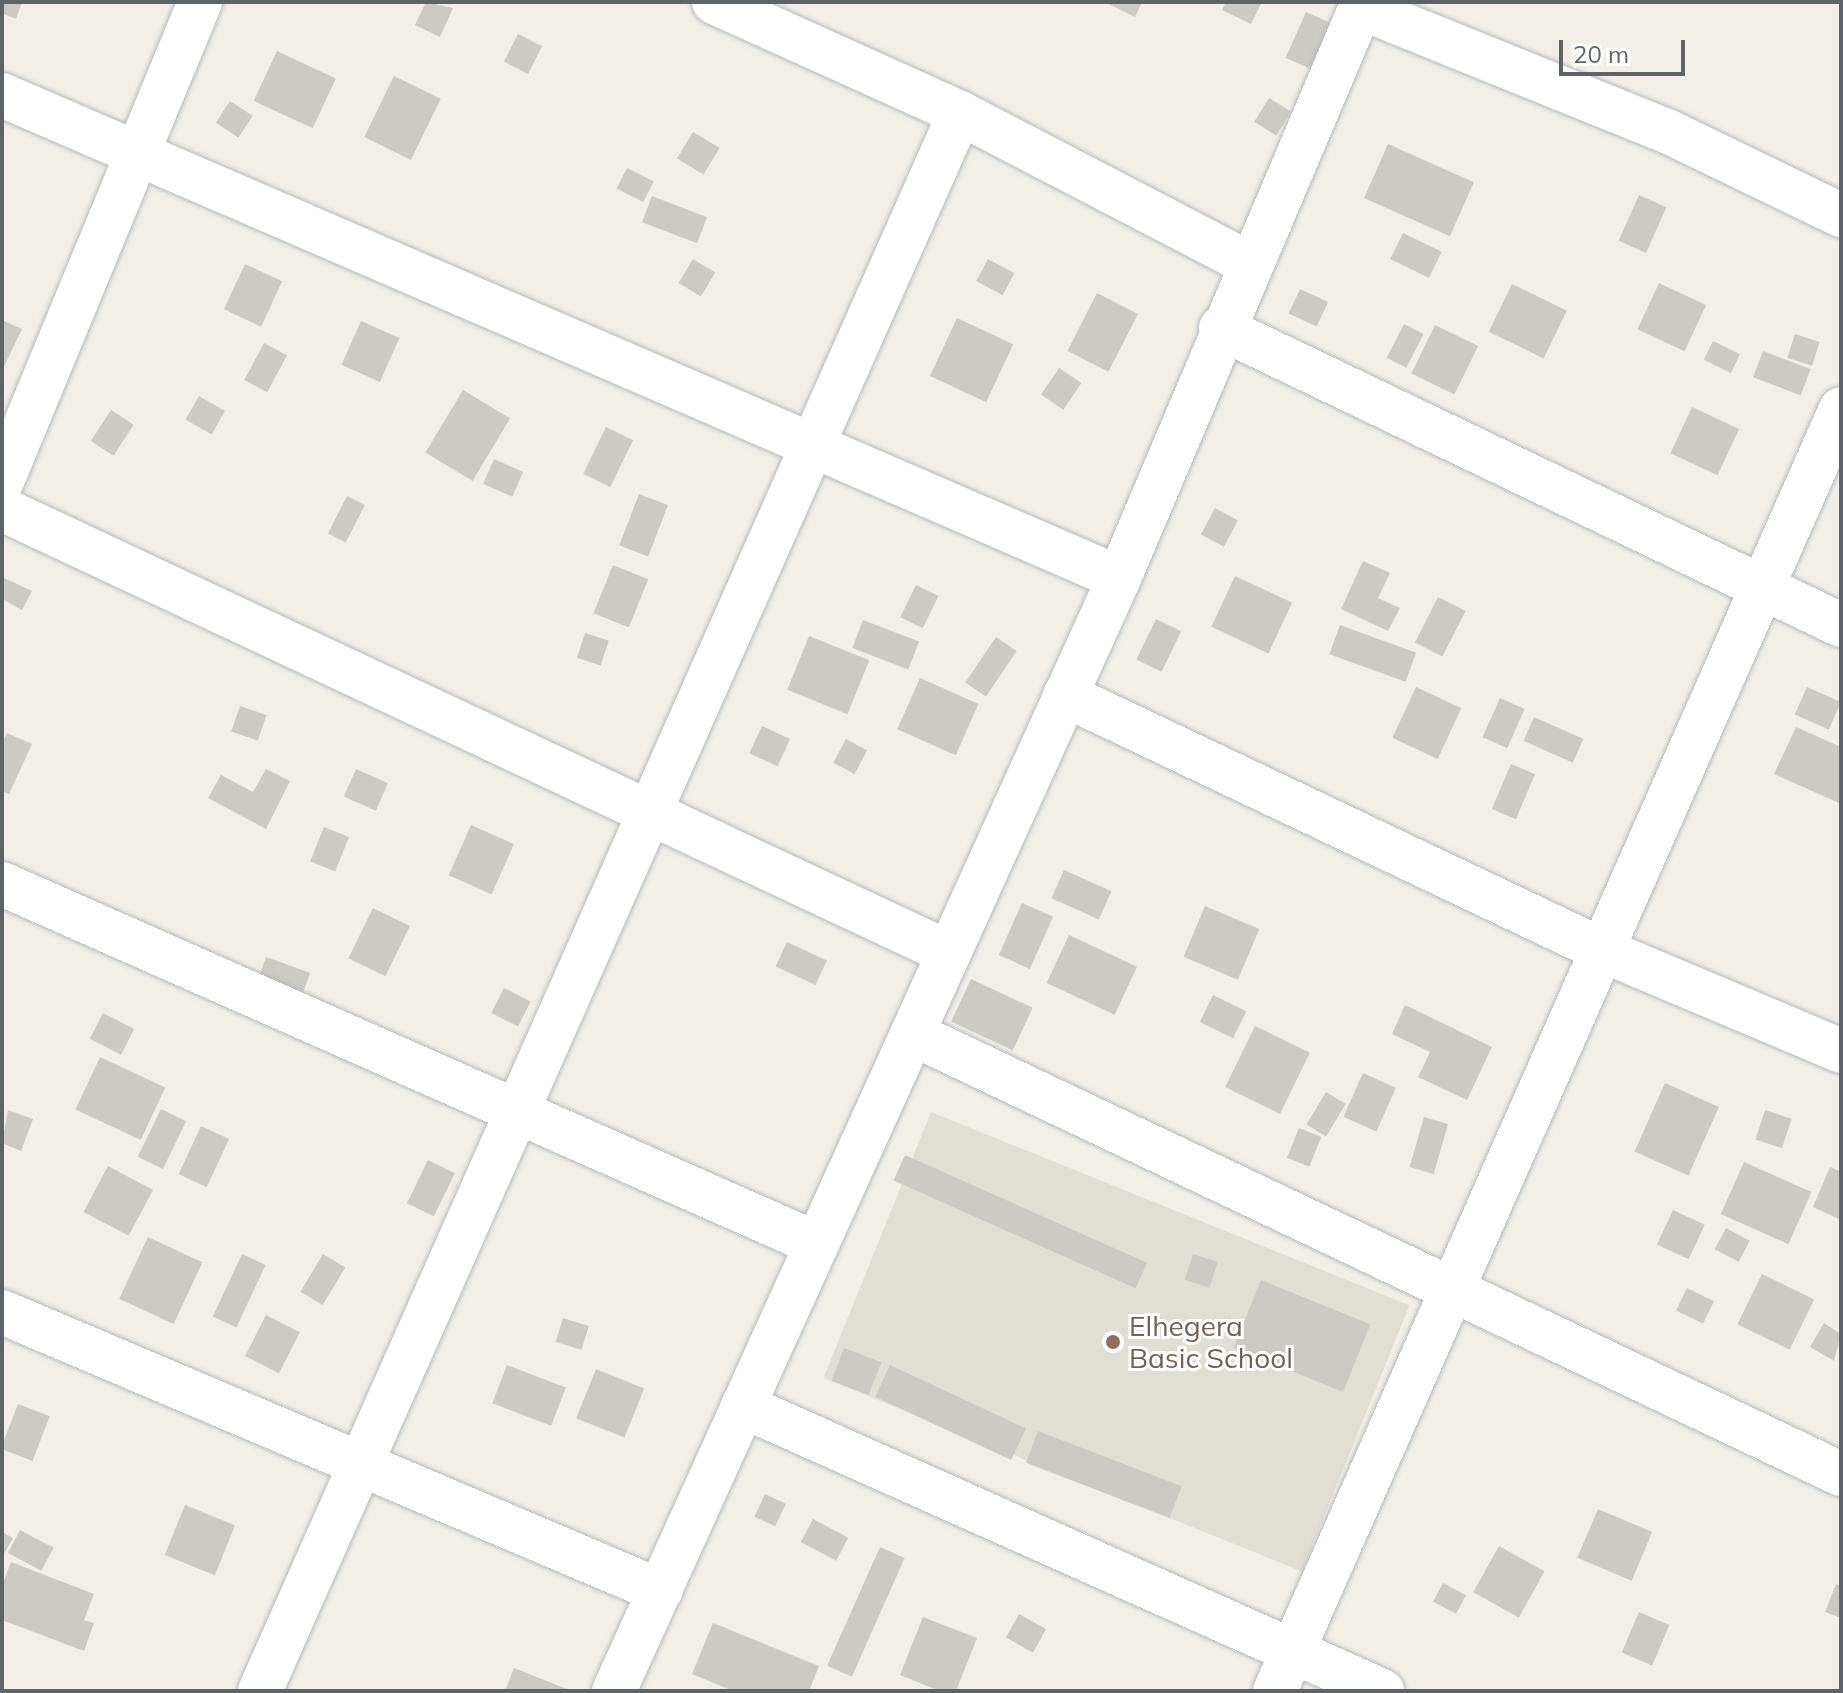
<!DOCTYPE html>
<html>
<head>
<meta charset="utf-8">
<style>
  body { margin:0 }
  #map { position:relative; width:1843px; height:1693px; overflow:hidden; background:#f1efe8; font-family:Mulish,sans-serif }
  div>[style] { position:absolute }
  .education>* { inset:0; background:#e1ded6; transform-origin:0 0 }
  .building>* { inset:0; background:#cccac5; transform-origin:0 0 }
  .roads { filter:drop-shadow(0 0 2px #b5b8bc) drop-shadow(0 0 2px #b5b8bc) }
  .minor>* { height:44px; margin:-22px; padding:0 22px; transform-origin:22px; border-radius:22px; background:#fff }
  .dots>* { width:22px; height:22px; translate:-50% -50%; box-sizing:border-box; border:4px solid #fff; border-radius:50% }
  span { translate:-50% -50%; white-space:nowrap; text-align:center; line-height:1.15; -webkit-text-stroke:6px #fff; paint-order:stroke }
  .education-label { font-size:28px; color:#785e54 }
  .left { translate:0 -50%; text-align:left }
  .frame { position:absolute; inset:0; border:4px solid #5f6368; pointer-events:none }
  .scale { position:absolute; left:1559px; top:40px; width:126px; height:36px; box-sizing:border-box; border:4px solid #5f6368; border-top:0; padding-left:10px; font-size:24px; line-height:28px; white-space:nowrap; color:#5f6368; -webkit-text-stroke:6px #fff; paint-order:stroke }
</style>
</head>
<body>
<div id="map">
  <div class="education">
    <i style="left:931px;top:1112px;width:516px;height:287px;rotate:22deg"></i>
  </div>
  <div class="building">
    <i style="clip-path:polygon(2px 2px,22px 2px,16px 19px,2px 13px)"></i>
    <i style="clip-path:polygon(426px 2px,453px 8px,440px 37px,415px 25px)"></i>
    <i style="clip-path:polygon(1105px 2px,1142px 2px,1135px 17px)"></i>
    <i style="clip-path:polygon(1226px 2px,1262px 2px,1251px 24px,1222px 10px)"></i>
    <i style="left:1306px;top:12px;width:27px;height:50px;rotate:24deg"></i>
    <i style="left:518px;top:34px;width:27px;height:31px;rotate:27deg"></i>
    <i style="left:277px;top:51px;width:65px;height:55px;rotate:25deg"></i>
    <i style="left:394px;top:76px;width:52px;height:68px;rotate:26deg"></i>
    <i style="left:1269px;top:98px;width:26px;height:28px;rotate:32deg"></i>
    <i style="left:230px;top:101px;width:27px;height:26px;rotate:33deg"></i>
    <i style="left:693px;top:132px;width:31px;height:31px;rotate:31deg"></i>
    <i style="left:1388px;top:144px;width:94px;height:59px;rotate:24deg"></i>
    <i style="left:627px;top:168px;width:30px;height:23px;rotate:27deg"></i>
    <i style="left:1639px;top:195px;width:30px;height:50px;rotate:24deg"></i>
    <i style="left:652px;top:196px;width:59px;height:28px;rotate:21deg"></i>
    <i style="left:1403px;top:233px;width:43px;height:29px;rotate:26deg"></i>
    <i style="left:693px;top:259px;width:26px;height:28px;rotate:31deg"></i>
    <i style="left:988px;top:259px;width:30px;height:25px;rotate:28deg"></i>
    <i style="left:245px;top:264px;width:41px;height:50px;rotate:25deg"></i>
    <i style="left:1659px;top:283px;width:52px;height:51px;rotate:25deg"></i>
    <i style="left:1512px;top:284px;width:61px;height:53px;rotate:26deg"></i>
    <i style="left:1300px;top:289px;width:31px;height:27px;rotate:25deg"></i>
    <i style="left:1097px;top:293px;width:46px;height:65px;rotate:27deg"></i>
    <i style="left:957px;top:318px;width:62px;height:64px;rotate:25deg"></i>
    <i style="clip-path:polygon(2px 320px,22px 329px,2px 371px)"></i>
    <i style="left:361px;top:321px;width:42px;height:48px;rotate:24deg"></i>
    <i style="left:1404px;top:324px;width:22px;height:38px;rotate:27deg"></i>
    <i style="left:1435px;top:325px;width:48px;height:54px;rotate:26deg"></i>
    <i style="left:1795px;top:334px;width:26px;height:25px;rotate:18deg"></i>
    <i style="left:1713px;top:341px;width:30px;height:21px;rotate:26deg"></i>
    <i style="left:264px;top:343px;width:26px;height:42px;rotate:28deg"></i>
    <i style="left:1763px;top:351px;width:51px;height:28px;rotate:21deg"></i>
    <i style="left:1059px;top:368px;width:27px;height:32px;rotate:34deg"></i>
    <i style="left:463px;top:390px;width:55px;height:73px;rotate:31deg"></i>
    <i style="left:199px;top:396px;width:30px;height:27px;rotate:30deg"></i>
    <i style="left:1692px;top:407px;width:52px;height:51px;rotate:25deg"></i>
    <i style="left:111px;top:410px;width:27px;height:37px;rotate:33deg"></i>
    <i style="left:606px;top:427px;width:30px;height:52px;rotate:26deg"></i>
    <i style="left:494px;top:459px;width:32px;height:27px;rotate:24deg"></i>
    <i style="left:639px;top:494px;width:31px;height:55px;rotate:21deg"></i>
    <i style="left:347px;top:496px;width:20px;height:42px;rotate:27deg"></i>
    <i style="left:1215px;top:508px;width:26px;height:30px;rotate:28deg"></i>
    <i style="clip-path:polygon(1363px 561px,1390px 573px,1378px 598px,1400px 608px,1388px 631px,1341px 609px)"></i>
    <i style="left:613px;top:565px;width:38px;height:52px;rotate:22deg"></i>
    <i style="left:1235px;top:576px;width:63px;height:56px;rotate:25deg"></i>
    <i style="clip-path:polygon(4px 578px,32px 591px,22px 610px,2px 599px)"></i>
    <i style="left:916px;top:585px;width:25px;height:36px;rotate:26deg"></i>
    <i style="left:1438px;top:597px;width:31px;height:51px;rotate:27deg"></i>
    <i style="left:1156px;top:619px;width:28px;height:45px;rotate:26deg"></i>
    <i style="left:863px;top:620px;width:60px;height:30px;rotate:21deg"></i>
    <i style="left:1340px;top:625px;width:81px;height:31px;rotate:20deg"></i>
    <i style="left:585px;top:633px;width:25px;height:26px;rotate:18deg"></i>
    <i style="left:809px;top:636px;width:65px;height:58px;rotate:22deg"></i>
    <i style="left:996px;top:637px;width:25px;height:55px;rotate:34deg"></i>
    <i style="left:920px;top:678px;width:64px;height:56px;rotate:24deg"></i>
    <i style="left:1416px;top:687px;width:50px;height:56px;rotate:25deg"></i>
    <i style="left:1807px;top:687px;width:37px;height:30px;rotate:24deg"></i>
    <i style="left:1500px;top:698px;width:27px;height:43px;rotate:24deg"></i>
    <i style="left:240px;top:706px;width:28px;height:27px;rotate:19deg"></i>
    <i style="left:1534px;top:717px;width:54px;height:26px;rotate:24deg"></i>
    <i style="left:762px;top:726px;width:31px;height:30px;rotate:25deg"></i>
    <i style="clip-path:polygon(1796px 727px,1841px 747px,1841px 804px,1774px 774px)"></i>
    <i style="clip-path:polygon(7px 733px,32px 744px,9px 794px,2px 791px,2px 743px)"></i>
    <i style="left:846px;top:739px;width:24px;height:27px;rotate:28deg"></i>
    <i style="left:1511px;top:764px;width:26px;height:49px;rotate:23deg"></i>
    <i style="clip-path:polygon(266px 769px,290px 781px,266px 829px,208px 798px,221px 775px,253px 792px)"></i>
    <i style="left:356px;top:769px;width:35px;height:30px;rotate:24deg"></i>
    <i style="left:471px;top:825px;width:47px;height:55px;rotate:24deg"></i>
    <i style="left:324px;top:827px;width:27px;height:37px;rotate:22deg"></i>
    <i style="left:1064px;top:870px;width:52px;height:31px;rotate:24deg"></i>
    <i style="left:1022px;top:903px;width:34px;height:57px;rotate:24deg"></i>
    <i style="left:1205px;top:906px;width:59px;height:55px;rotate:23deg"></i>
    <i style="left:373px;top:908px;width:41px;height:56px;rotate:26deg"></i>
    <i style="left:1069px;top:935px;width:75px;height:53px;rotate:25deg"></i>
    <i style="left:787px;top:942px;width:44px;height:27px;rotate:25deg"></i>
    <i style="left:266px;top:957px;width:47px;height:22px;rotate:20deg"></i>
    <i style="left:971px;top:979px;width:68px;height:47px;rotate:25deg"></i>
    <i style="left:504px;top:988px;width:30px;height:28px;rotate:27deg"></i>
    <i style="left:1213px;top:995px;width:37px;height:30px;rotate:26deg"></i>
    <i style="clip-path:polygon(1405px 1005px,1492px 1047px,1467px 1100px,1418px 1077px,1430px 1052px,1392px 1034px)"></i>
    <i style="left:103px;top:1013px;width:35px;height:29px;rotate:27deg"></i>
    <i style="left:1255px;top:1026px;width:61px;height:68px;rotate:26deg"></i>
    <i style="left:100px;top:1057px;width:72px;height:58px;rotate:25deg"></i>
    <i style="left:1363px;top:1073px;width:36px;height:48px;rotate:24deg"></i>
    <i style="left:1665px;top:1083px;width:59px;height:75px;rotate:24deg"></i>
    <i style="left:1326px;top:1092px;width:23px;height:38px;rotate:31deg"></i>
    <i style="left:161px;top:1109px;width:28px;height:53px;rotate:26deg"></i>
    <i style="clip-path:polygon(8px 1110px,33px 1119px,21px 1151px,2px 1143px)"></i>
    <i style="left:1765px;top:1110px;width:28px;height:31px;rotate:18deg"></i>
    <i style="left:1424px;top:1117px;width:25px;height:52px;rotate:16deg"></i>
    <i style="left:201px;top:1126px;width:31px;height:53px;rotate:25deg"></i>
    <i style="left:1299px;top:1128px;width:24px;height:32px;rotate:22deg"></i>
    <i style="left:905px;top:1155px;width:265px;height:28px;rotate:24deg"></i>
    <i style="left:428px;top:1160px;width:30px;height:48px;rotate:26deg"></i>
    <i style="left:1744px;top:1162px;width:74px;height:57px;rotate:24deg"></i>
    <i style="left:108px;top:1166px;width:51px;height:52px;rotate:28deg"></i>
    <i style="clip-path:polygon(1830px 1167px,1841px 1172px,1841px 1220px,1813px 1207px)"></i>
    <i style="left:1673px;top:1210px;width:35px;height:38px;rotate:25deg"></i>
    <i style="left:1726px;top:1228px;width:27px;height:24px;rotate:28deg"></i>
    <i style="left:148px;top:1237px;width:60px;height:68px;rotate:25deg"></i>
    <i style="left:242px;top:1254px;width:26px;height:69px;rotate:25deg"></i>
    <i style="left:323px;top:1254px;width:26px;height:44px;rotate:31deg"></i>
    <i style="left:1193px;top:1254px;width:26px;height:27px;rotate:18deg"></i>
    <i style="left:1762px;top:1274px;width:58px;height:56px;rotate:26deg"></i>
    <i style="left:1261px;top:1280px;width:118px;height:73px;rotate:22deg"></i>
    <i style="left:1687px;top:1288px;width:30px;height:25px;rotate:26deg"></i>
    <i style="left:266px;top:1315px;width:38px;height:46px;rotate:27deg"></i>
    <i style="left:563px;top:1318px;width:27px;height:25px;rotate:17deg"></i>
    <i style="clip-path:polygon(1824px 1323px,1841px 1334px,1834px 1361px,1810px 1347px)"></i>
    <i style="left:844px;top:1348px;width:40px;height:35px;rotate:21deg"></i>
    <i style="left:507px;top:1365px;width:63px;height:41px;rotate:21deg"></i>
    <i style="left:890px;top:1365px;width:150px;height:35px;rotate:25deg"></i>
    <i style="left:596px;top:1369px;width:52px;height:53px;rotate:22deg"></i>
    <i style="left:18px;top:1404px;width:34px;height:48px;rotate:21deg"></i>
    <i style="left:1038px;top:1431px;width:154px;height:34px;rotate:21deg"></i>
    <i style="left:765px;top:1494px;width:23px;height:25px;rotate:25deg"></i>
    <i style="left:185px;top:1505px;width:54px;height:54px;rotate:22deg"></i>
    <i style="left:1598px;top:1509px;width:59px;height:53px;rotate:23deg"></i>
    <i style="left:813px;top:1519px;width:40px;height:26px;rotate:28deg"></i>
    <i style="left:20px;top:1530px;width:38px;height:26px;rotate:28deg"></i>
    <i style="clip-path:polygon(2px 1532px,13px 1538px,2px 1557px)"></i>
    <i style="left:1499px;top:1546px;width:52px;height:53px;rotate:29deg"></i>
    <i style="left:880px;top:1547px;width:27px;height:130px;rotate:24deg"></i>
    <i style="clip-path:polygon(11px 1562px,94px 1594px,84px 1620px,94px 1623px,84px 1651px,2px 1620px,2px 1585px)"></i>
    <i style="left:1443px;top:1583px;width:26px;height:21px;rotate:28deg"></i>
    <i style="clip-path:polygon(1836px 1584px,1841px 1586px,1841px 1618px,1825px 1612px)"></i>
    <i style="left:1639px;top:1612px;width:33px;height:44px;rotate:23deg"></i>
    <i style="left:1019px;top:1614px;width:31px;height:27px;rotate:29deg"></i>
    <i style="clip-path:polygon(923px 1617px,977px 1638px,956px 1691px,940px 1691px,900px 1675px)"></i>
    <i style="clip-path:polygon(713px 1623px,819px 1666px,809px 1691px,733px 1691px,692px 1674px)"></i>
    <i style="clip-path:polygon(514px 1668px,572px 1691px,505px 1691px)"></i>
  </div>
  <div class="roads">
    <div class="minor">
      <i style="left:714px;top:2px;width:270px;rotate:24.3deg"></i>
      <i style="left:960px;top:113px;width:327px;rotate:27.5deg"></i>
      <i style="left:1362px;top:8px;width:331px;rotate:22deg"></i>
      <i style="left:1669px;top:132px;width:191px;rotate:25.8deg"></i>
      <i style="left:2px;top:95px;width:1217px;rotate:23.38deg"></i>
      <i style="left:1221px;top:328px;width:687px;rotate:25.6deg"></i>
      <i style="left:2px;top:481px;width:518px;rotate:-67.54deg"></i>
      <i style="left:2px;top:509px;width:1046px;rotate:25.12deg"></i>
      <i style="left:1065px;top:695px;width:594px;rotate:25.4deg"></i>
      <i style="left:1602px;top:950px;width:259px;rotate:22.9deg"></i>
      <i style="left:2px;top:884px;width:891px;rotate:23.83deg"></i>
      <i style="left:913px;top:1034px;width:1027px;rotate:25.37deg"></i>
      <i style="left:2px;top:1312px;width:715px;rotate:22.98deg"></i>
      <i style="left:743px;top:1406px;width:700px;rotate:24.04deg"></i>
      <i style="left:260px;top:1691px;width:1726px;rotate:-66.08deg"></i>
      <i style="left:614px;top:1691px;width:1222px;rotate:-65.59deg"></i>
      <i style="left:1119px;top:578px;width:626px;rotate:-67.04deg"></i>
      <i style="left:1275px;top:1691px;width:1401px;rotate:-66.18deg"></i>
    </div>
  </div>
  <div class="dots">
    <i style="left:1113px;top:1342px;background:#8d6e63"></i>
  </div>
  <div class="education-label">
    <span class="left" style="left:1129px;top:1342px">Elhegera<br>Basic School</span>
  </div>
  <div class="frame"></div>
  <div class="scale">20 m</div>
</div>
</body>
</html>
